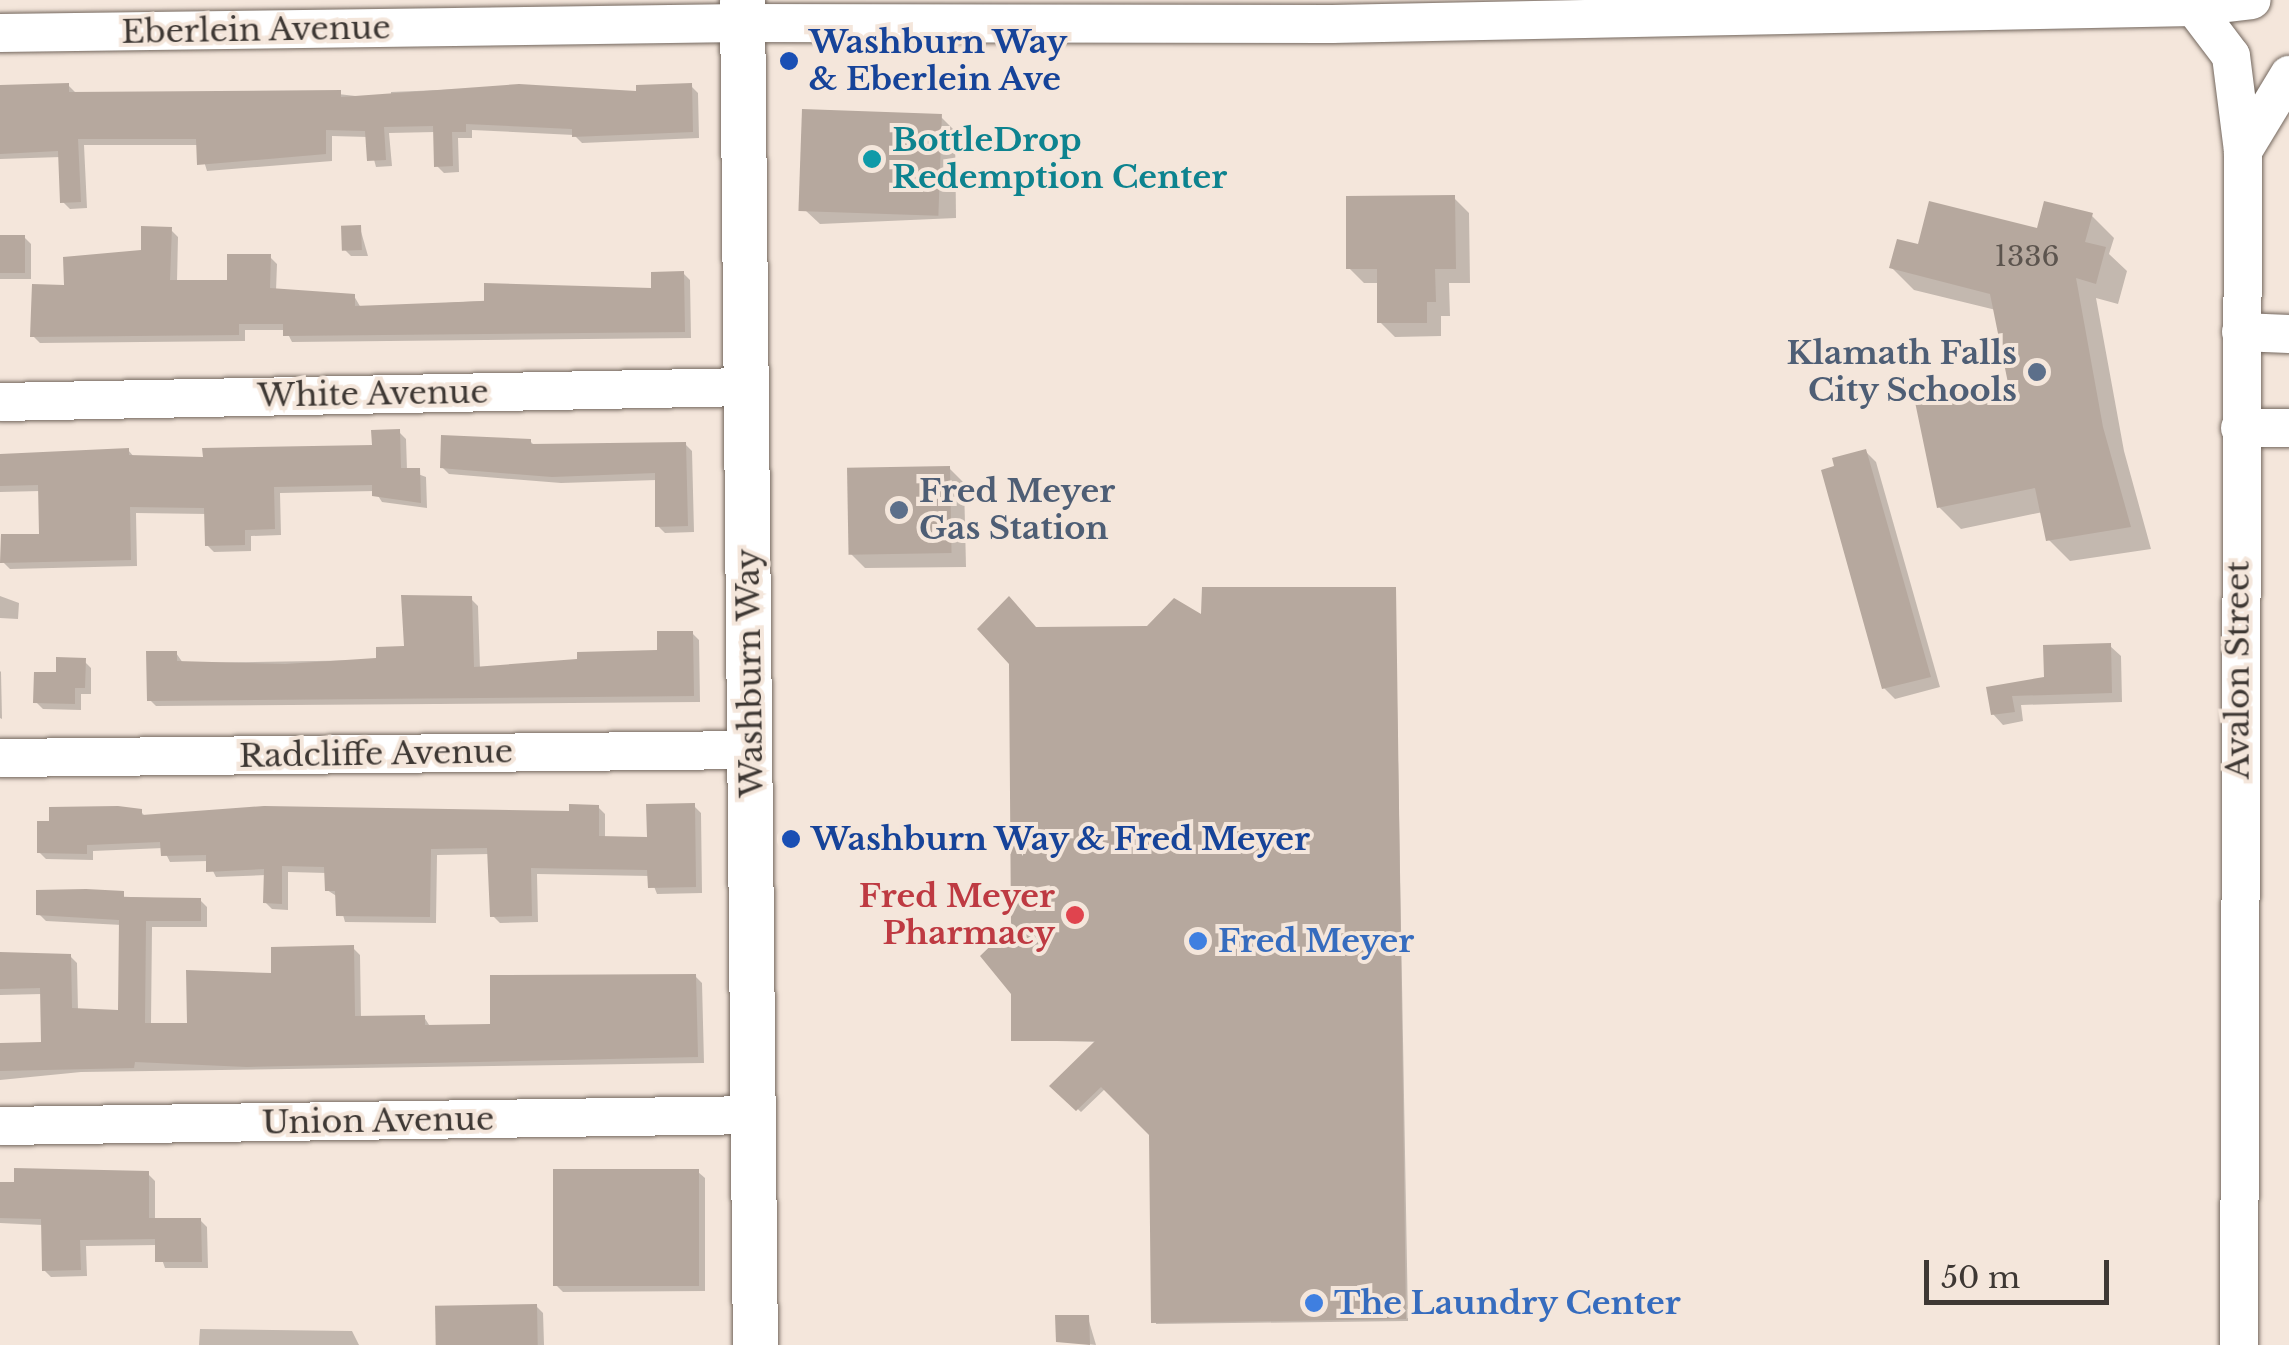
<!DOCTYPE html>
<html>
<head>
<meta charset="utf-8">
<style>
  body { margin:0 }
  #map { position:relative; width:2289px; height:1345px; overflow:hidden; background:#f4e6db; font-family:"Libre Baskerville",serif }
  div>[style] { position:absolute }
  .shadow>* { inset:0; background:#0003 }
  .building>* { inset:0; background:#b6a89e; transform-origin:0 0 }
  .roads { filter:drop-shadow(0 0 2px #73675e) drop-shadow(0 0 2px #73675e) }
  .minor>* { height:38px; margin:-19px; padding:0 19px; transform-origin:19px; border-radius:19px; background:#fff }
  .major>* { height:45px; margin:-22.5px; padding:0 22.5px; transform-origin:22.5px; border-radius:22.5px; background:#fff }
  .dots>* { width:28px; height:28px; translate:-50% -50%; box-sizing:border-box; border:5px solid #f4e6db; border-radius:50% }
  span { translate:-50% -50%; white-space:nowrap; text-align:center; line-height:1.15; -webkit-text-stroke:8px #f4e6db; paint-order:stroke }
  .number-label { font-size:28px; color:#5c544e }
  .number-label span { -webkit-text-stroke-width:0 }
  .street-label { font-size:32px; color:#3e3834 }
  .transit-label { font-size:32px; color:#164399; font-weight:700 }
  .left { translate:0 -50%; text-align:left }
  .culture-label { font-size:32px; color:#0d838f; font-weight:700 }
  .service-label { font-size:32px; color:#4e5e75; font-weight:700 }
  .right { translate:-100% -50%; text-align:right }
  .health-label { font-size:32px; color:#be3a42; font-weight:700 }
  .shop-label { font-size:32px; color:#366cbe; font-weight:700 }
  .scale { position:absolute; left:1924px; top:1260px; width:185px; height:45px; box-sizing:border-box; border:5px solid #3e3834; border-top:0; padding-left:12px; font-size:30px; line-height:35px; white-space:nowrap; color:#3e3834; -webkit-text-stroke:8px #f4e6db; paint-order:stroke }
</style>
</head>
<body>
<div id="map">
  <div class="shadow">
    <i style="clip-path:polygon(68px 85px,75px 92px,320px 92px,391px 100px,391px 92px,542px 86px,638px 93px,691px 86px,698px 93px,699px 138px,582px 143px,574px 135px,472px 130px,472px 138px,458px 138px,459px 172px,444px 173px,437px 166px,435px 132px,389px 133px,392px 166px,376px 167px,368px 137px,332px 136px,332px 161px,207px 171px,199px 145px,84px 145px,87px 208px,70px 209px,63px 202px,61px 157px,0 159px,0 86px)"></i>
    <i style="clip-path:polygon(940px 116px,955px 131px,956px 218px,820px 224px,805px 210px)"></i>
    <i style="clip-path:polygon(1454px 198px,1469px 213px,1470px 283px,1449px 283px,1450px 316px,1441px 316px,1441px 336px,1395px 337px,1380px 322px,1380px 283px,1364px 283px,1349px 268px)"></i>
    <i style="clip-path:polygon(2092px 216px,2114px 238px,2109px 254px,2127px 271px,2118px 304px,2096px 298px,2124px 451px,2151px 549px,2070px 561px,2048px 539px,2043px 512px,1961px 529px,1939px 507px,2011px 385px,1996px 310px,1914px 290px,1892px 268px,1920px 247px,2038px 231px)"></i>
    <i style="clip-path:polygon(360px 228px,368px 256px,351px 256px,344px 249px)"></i>
    <i style="clip-path:polygon(171px 230px,178px 237px,177px 282px,229px 283px,270px 257px,277px 264px,276px 291px,354px 296px,361px 308px,654px 291px,683px 273px,690px 280px,691px 338px,292px 342px,286px 330px,245px 330px,245px 341px,40px 343px,33px 336px,66px 288px,143px 253px)"></i>
    <i style="clip-path:polygon(0 237px,24px 237px,31px 244px,31px 279px,0 279px)"></i>
    <i style="clip-path:polygon(399px 432px,406px 439px,407px 470px,426px 477px,427px 508px,382px 502px,375px 491px,280px 493px,281px 535px,251px 536px,251px 551px,214px 552px,207px 545px,207px 514px,136px 513px,137px 566px,10px 569px,3px 562px,41px 537px,40px 491px,0 492px,0 456px,128px 450px,135px 458px,205px 460px,374px 448px)"></i>
    <i style="clip-path:polygon(530px 441px,536px 447px,685px 444px,692px 451px,694px 532px,665px 533px,658px 526px,657px 480px,561px 483px,449px 474px,442px 467px)"></i>
    <i style="clip-path:polygon(1865px 451px,1876px 462px,1940px 687px,1895px 699px,1884px 688px)"></i>
    <i style="clip-path:polygon(949px 468px,964px 483px,966px 567px,865px 568px,850px 553px)"></i>
    <i style="clip-path:polygon(1395px 589px,1408px 1321px,1156px 1324px,1151px 1134px,1106px 1088px,1081px 1112px,1053px 1086px,1097px 1042px,1014px 1040px,1013px 927px,1035px 629px,1148px 629px)"></i>
    <i style="clip-path:polygon(0 596px,19px 603px,18px 619px,0 618px)"></i>
    <i style="clip-path:polygon(471px 599px,478px 606px,480px 669px,660px 653px,692px 633px,699px 640px,700px 702px,156px 706px,149px 699px,176px 653px,183px 663px,378px 660px,407px 649px)"></i>
    <i style="clip-path:polygon(2110px 646px,2121px 656px,2122px 702px,2021px 705px,2023px 721px,2003px 725px,1993px 714px,1989px 689px,2046px 679px)"></i>
    <i style="clip-path:polygon(84px 661px,91px 668px,91px 694px,81px 694px,81px 710px,43px 709px,36px 702px,59px 675px)"></i>
    <i style="clip-path:polygon(0 671px,1px 672px,2px 719px,0 718px)"></i>
    <i style="clip-path:polygon(694px 806px,701px 813px,702px 893px,657px 894px,650px 876px,537px 874px,538px 922px,500px 923px,493px 916px,490px 854px,437px 855px,436px 923px,345px 922px,338px 897px,327px 890px,327px 873px,288px 872px,288px 910px,272px 909px,265px 902px,266px 875px,216px 877px,208px 861px,170px 862px,163px 848px,93px 851px,93px 860px,46px 859px,39px 852px,140px 811px,146px 817px,571px 813px,598px 807px,605px 814px,605px 839px,650px 840px)"></i>
    <i style="clip-path:polygon(38px 893px,200px 900px,207px 907px,207px 927px,152px 927px,151px 1025px,190px 1026px,274px 975px,353px 948px,360px 955px,361px 1018px,424px 1017px,431px 1028px,492px 1027px,695px 976px,702px 983px,704px 1063px,81px 1072px,0 1080px,0 1045px,43px 1045px,42px 994px,0 995px,0 959px,70px 956px,77px 963px,78px 1011px,121px 1012px,122px 925px,46px 921px,39px 914px)"></i>
    <i style="clip-path:polygon(698px 1172px,705px 1178px,705px 1291px,563px 1292px,556px 1285px)"></i>
    <i style="clip-path:polygon(148px 1174px,155px 1181px,155px 1221px,200px 1220px,207px 1227px,208px 1268px,165px 1268px,157px 1245px,86px 1246px,87px 1276px,51px 1277px,44px 1270px,43px 1225px,0 1223px,0 1184px)"></i>
    <i style="clip-path:polygon(536px 1306px,543px 1313px,544px 1345px,438px 1345px)"></i>
    <i style="clip-path:polygon(1088px 1318px,1096px 1345px,1058px 1341px)"></i>
    <i style="clip-path:polygon(200px 1329px,352px 1331px,359px 1345px,199px 1345px)"></i>
  </div>
  <div class="building">
    <i style="clip-path:polygon(69px 83px,69px 92px,341px 90px,341px 97px,519px 84px,636px 91px,636px 85px,692px 83px,693px 132px,572px 137px,572px 129px,466px 124px,466px 132px,452px 132px,453px 166px,434px 167px,433px 126px,384px 127px,386px 160px,367px 161px,365px 131px,326px 130px,326px 154px,197px 165px,196px 139px,78px 139px,81px 202px,60px 203px,58px 151px,0 154px,0 85px)"></i>
    <i style="left:802px;top:109px;width:140px;height:102px;rotate:2deg"></i>
    <i style="clip-path:polygon(1455px 195px,1456px 269px,1435px 269px,1436px 302px,1427px 302px,1427px 323px,1377px 323px,1377px 269px,1346px 269px,1346px 196px)"></i>
    <i style="clip-path:polygon(1929px 201px,2037px 228px,2044px 201px,2093px 213px,2085px 242px,2106px 247px,2096px 284px,2076px 278px,2103px 427px,2131px 527px,2046px 541px,2035px 488px,1937px 508px,1915px 402px,2008px 383px,1990px 294px,1889px 268px,1897px 239px,1918px 244px)"></i>
    <i style="left:361px;top:225px;width:25px;height:20px;rotate:88deg"></i>
    <i style="clip-path:polygon(141px 226px,172px 227px,170px 280px,227px 280px,227px 254px,271px 254px,270px 288px,355px 294px,355px 306px,484px 301px,484px 283px,651px 288px,651px 272px,684px 271px,685px 332px,283px 336px,283px 324px,239px 324px,239px 335px,30px 337px,32px 284px,64px 285px,63px 257px,141px 250px)"></i>
    <i style="left:0;top:235px;width:25px;height:38px"></i>
    <i style="clip-path:polygon(400px 429px,401px 468px,420px 468px,421px 503px,372px 496px,372px 485px,274px 487px,275px 529px,245px 530px,245px 545px,205px 546px,204px 508px,130px 507px,131px 560px,0 563px,1px 534px,39px 534px,38px 485px,0 486px,0 454px,129px 448px,129px 455px,203px 457px,202px 448px,372px 445px,371px 430px)"></i>
    <i style="clip-path:polygon(441px 435px,531px 439px,531px 444px,686px 442px,688px 526px,655px 527px,655px 473px,552px 477px,440px 468px)"></i>
    <i style="clip-path:polygon(1866px 449px,1931px 677px,1882px 689px,1821px 470px,1834px 466px,1832px 458px)"></i>
    <i style="left:950px;top:466px;width:87px;height:103px;rotate:89deg"></i>
    <i style="clip-path:polygon(1202px 587px,1396px 587px,1406px 1319px,1151px 1323px,1149px 1135px,1101px 1087px,1076px 1111px,1049px 1086px,1095px 1041px,1011px 1041px,1011px 994px,980px 956px,1011px 926px,1009px 664px,977px 629px,1009px 596px,1036px 627px,1147px 626px,1174px 598px,1201px 614px)"></i>
    <i style="clip-path:polygon(401px 595px,472px 596px,474px 667px,577px 659px,577px 652px,657px 650px,657px 631px,693px 631px,694px 696px,147px 701px,146px 651px,177px 651px,177px 661px,285px 664px,376px 658px,376px 647px,404px 646px)"></i>
    <i style="clip-path:polygon(2111px 643px,2112px 693px,2012px 696px,2015px 712px,1991px 715px,1986px 687px,2044px 677px,2043px 645px)"></i>
    <i style="clip-path:polygon(56px 657px,86px 658px,85px 688px,75px 688px,75px 704px,33px 703px,34px 672px,56px 672px)"></i>
    <i style="clip-path:polygon(695px 803px,696px 887px,648px 888px,647px 870px,531px 868px,532px 916px,490px 917px,487px 848px,431px 849px,430px 917px,336px 916px,335px 891px,325px 891px,324px 867px,282px 866px,282px 904px,263px 903px,264px 869px,206px 872px,206px 855px,161px 856px,160px 842px,87px 845px,87px 854px,37px 853px,37px 821px,49px 821px,49px 807px,118px 806px,142px 809px,142px 815px,264px 806px,569px 811px,569px 804px,599px 805px,599px 836px,647px 837px,646px 804px)"></i>
    <i style="clip-path:polygon(86px 889px,124px 891px,124px 897px,201px 898px,201px 921px,146px 921px,145px 1023px,187px 1023px,186px 970px,271px 973px,271px 947px,354px 945px,355px 1016px,425px 1015px,425px 1025px,490px 1024px,490px 975px,696px 974px,698px 1057px,247px 1067px,135px 1062px,134px 1068px,0 1071px,0 1043px,41px 1042px,40px 988px,0 989px,0 952px,71px 954px,72px 1008px,118px 1010px,119px 920px,36px 915px,36px 890px)"></i>
    <i style="clip-path:polygon(14px 1168px,149px 1171px,149px 1218px,201px 1218px,202px 1262px,155px 1262px,155px 1239px,80px 1240px,81px 1270px,42px 1271px,41px 1219px,0 1218px,0 1182px,14px 1182px)"></i>
    <i style="left:699px;top:1169px;width:117px;height:146px;rotate:90deg"></i>
    <i style="left:537px;top:1304px;width:41px;height:102px;rotate:89deg"></i>
    <i style="clip-path:polygon(1055px 1315px,1089px 1315px,1090px 1345px,1056px 1342px)"></i>
  </div>
  <div class="roads">
    <div class="minor">
      <i style="left:2194px;top:7px;width:61px;rotate:52.9deg"></i>
      <i style="left:2231px;top:56px;width:96px;rotate:82.8deg"></i>
      <i style="left:2243px;top:151px;width:1194px;rotate:90.19deg"></i>
      <i style="left:0;top:33px;width:742px;rotate:-0.77deg"></i>
      <i style="left:742px;top:23px;width:590px;rotate:0.1deg"></i>
      <i style="left:1332px;top:24px;width:862px;rotate:-1.13deg"></i>
      <i style="left:2194px;top:7px;width:58px;rotate:-6.9deg"></i>
      <i style="left:2243px;top:151px;width:89px;rotate:-58.8deg"></i>
      <i style="left:2241px;top:332px;width:48px;rotate:2.4deg"></i>
      <i style="left:0;top:402px;width:745px;rotate:-1.15deg"></i>
      <i style="left:2240px;top:428px;width:49px"></i>
      <i style="left:0;top:758px;width:752px;rotate:-0.61deg"></i>
      <i style="left:0;top:1126px;width:755px;rotate:-0.83deg"></i>
    </div>
    <div class="major">
      <i style="left:742px;top:0;width:1345px;rotate:89.45deg"></i>
    </div>
  </div>
  <div class="dots">
    <i style="left:789px;top:61px;background:#1a4fb4"></i>
    <i style="left:872px;top:159px;background:#0f9aa8"></i>
    <i style="left:2037px;top:372px;background:#5c6f8a"></i>
    <i style="left:899px;top:510px;background:#5c6f8a"></i>
    <i style="left:791px;top:839px;background:#1a4fb4"></i>
    <i style="left:1075px;top:915px;background:#e0444e"></i>
    <i style="left:1198px;top:941px;background:#3f7fe0"></i>
    <i style="left:1314px;top:1303px;background:#3f7fe0"></i>
  </div>
  <div class="number-label">
    <span style="left:2027px;top:257px">1336</span>
  </div>
  <div class="street-label">
    <span style="left:256px;top:30px;rotate:-1deg">Eberlein Avenue</span>
    <span style="left:373px;top:394px;rotate:-1deg">White Avenue</span>
    <span style="left:2238px;top:670px;rotate:-90deg">Avalon Street</span>
    <span style="left:750px;top:673px;rotate:-91deg">Washburn Way</span>
    <span style="left:376px;top:754px;rotate:-1deg">Radcliffe Avenue</span>
    <span style="left:378px;top:1121px;rotate:-1deg">Union Avenue</span>
  </div>
  <div class="transit-label">
    <span class="left" style="left:809px;top:61px">Washburn Way<br>&amp; Eberlein Ave</span>
    <span class="left" style="left:811px;top:839px">Washburn Way &amp; Fred Meyer</span>
  </div>
  <div class="culture-label">
    <span class="left" style="left:892px;top:159px">BottleDrop<br>Redemption Center</span>
  </div>
  <div class="service-label">
    <span class="right" style="left:2017px;top:372px">Klamath Falls<br>City Schools</span>
    <span class="left" style="left:919px;top:510px">Fred Meyer<br>Gas Station</span>
  </div>
  <div class="health-label">
    <span class="right" style="left:1055px;top:915px">Fred Meyer<br>Pharmacy</span>
  </div>
  <div class="shop-label">
    <span class="left" style="left:1218px;top:941px">Fred Meyer</span>
    <span class="left" style="left:1334px;top:1303px">The Laundry Center</span>
  </div>
  <div class="scale">50 m</div>
</div>
</body>
</html>
